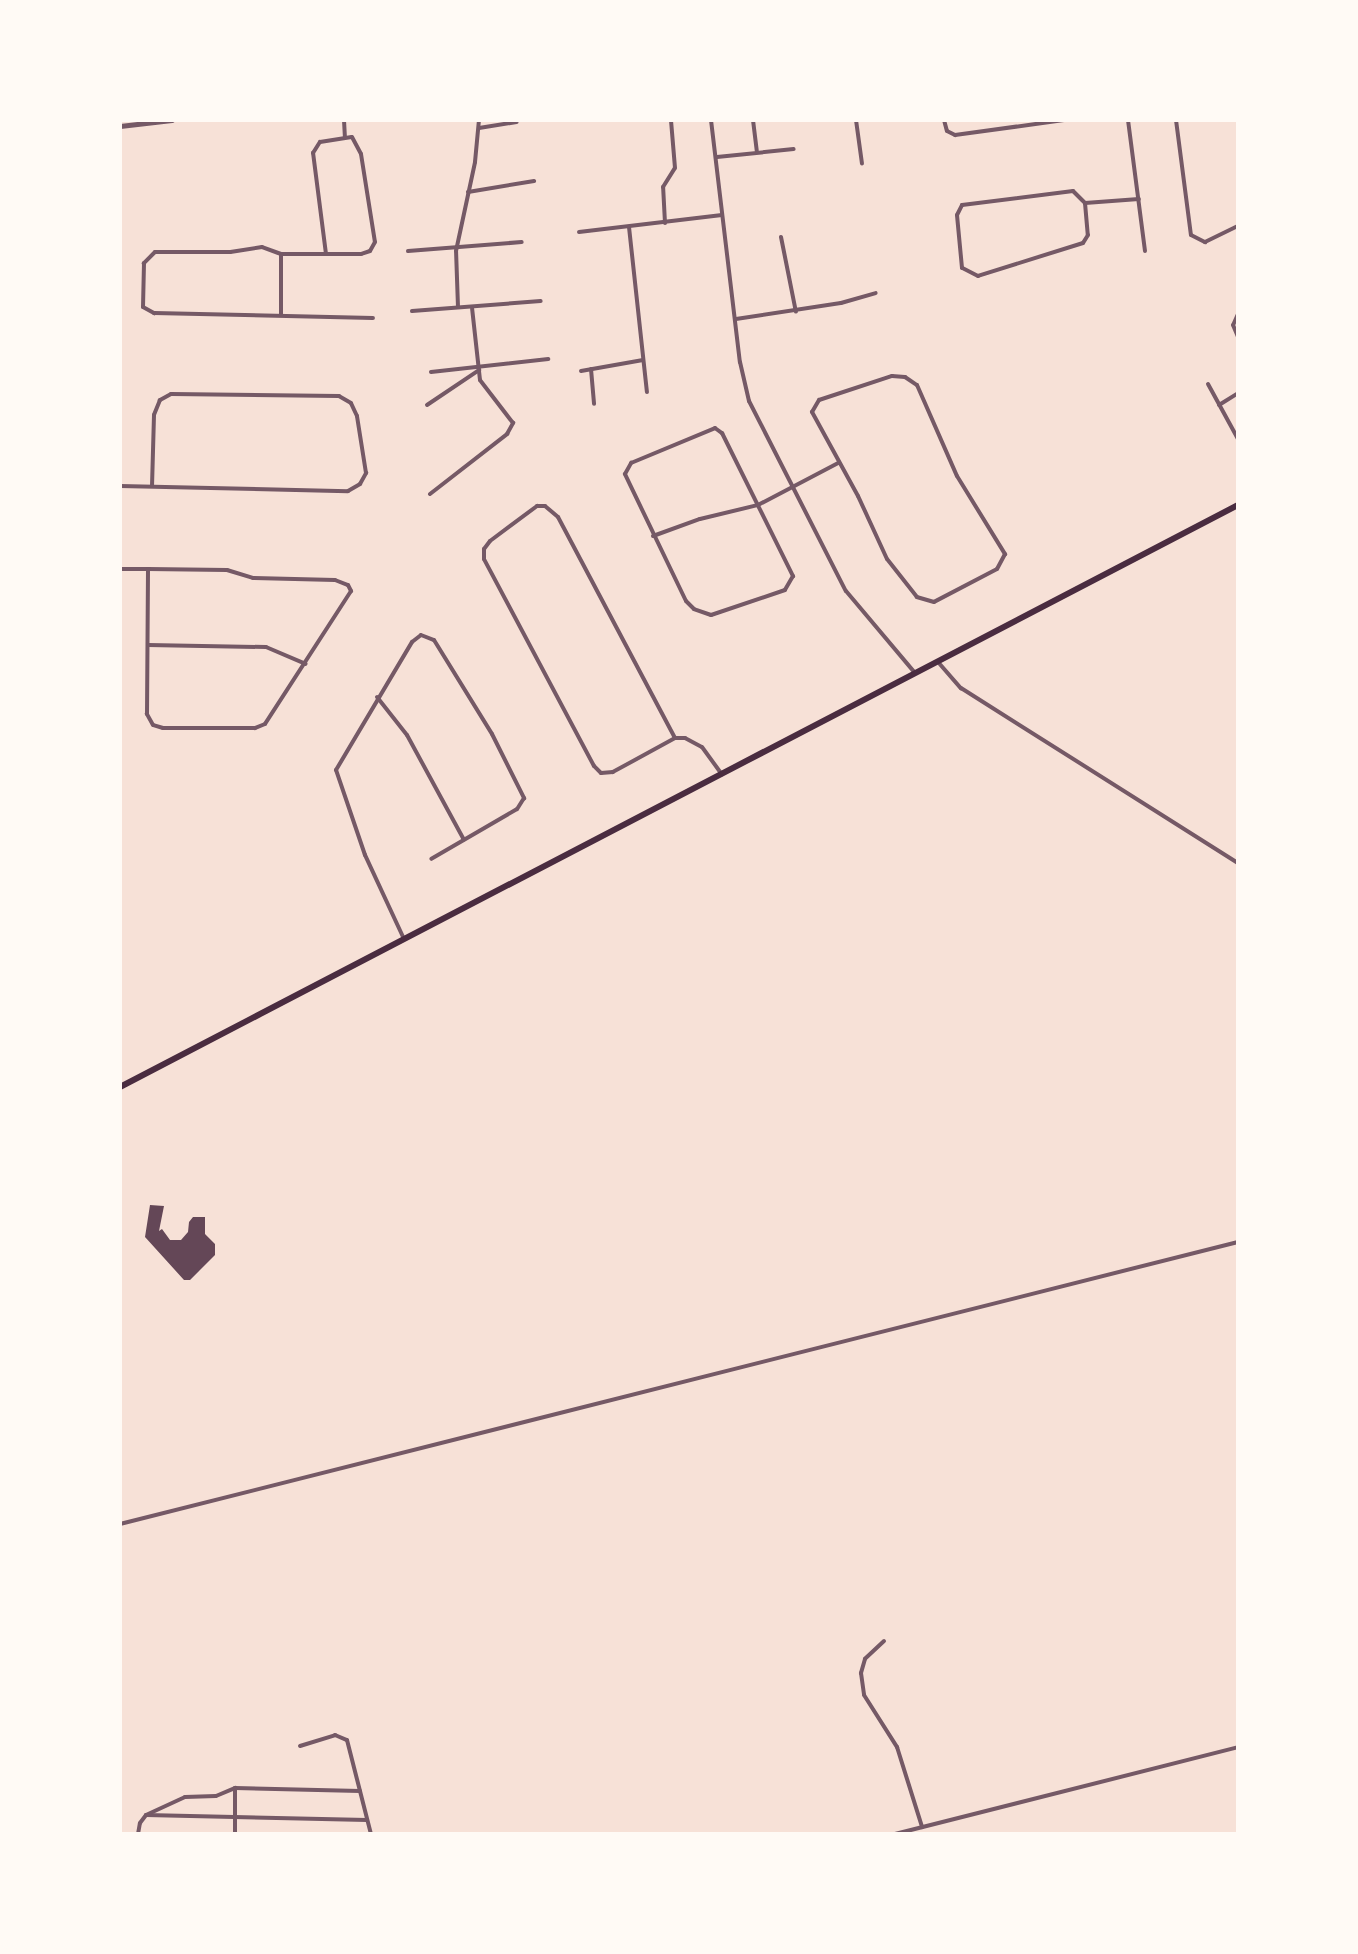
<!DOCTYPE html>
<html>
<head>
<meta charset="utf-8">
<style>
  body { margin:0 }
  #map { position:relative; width:1358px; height:1954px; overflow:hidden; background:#f7e1d7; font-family:"Golos Text",sans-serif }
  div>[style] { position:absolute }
  .building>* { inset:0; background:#644757 }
  .minor>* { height:4px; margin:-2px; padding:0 2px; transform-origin:2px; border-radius:2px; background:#755966 }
  .tertiary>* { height:5px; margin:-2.5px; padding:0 2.5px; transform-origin:2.5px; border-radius:2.5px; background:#755966 }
  .secondary>* { height:6px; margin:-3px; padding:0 3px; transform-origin:3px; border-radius:3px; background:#4a2c40 }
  span { translate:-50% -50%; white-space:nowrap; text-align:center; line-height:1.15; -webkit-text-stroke:8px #fffaf5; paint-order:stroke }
  .frame { position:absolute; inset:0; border:122px solid #fffaf5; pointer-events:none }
</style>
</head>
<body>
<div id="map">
  <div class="building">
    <i style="clip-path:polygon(150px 1205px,164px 1206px,159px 1231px,162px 1229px,170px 1240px,181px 1240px,188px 1232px,189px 1222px,193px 1217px,205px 1217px,205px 1234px,215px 1244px,215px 1255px,190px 1280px,184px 1280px,145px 1237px)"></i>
  </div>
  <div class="minor">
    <i style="left:344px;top:120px;width:17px;rotate:87deg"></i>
    <i style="left:711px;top:120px;width:244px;rotate:83.2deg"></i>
    <i style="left:740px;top:362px;width:40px;rotate:77deg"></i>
    <i style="left:749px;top:401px;width:213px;rotate:63deg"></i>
    <i style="left:846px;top:591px;width:107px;rotate:49.9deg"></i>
    <i style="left:753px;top:120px;width:31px;rotate:83deg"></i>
    <i style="left:856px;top:120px;width:44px;rotate:82.2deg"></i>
    <i style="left:944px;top:120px;width:11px;rotate:75deg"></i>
    <i style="left:947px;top:131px;width:9px;rotate:27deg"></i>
    <i style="left:955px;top:135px;width:110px;rotate:-7.8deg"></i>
    <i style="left:1128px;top:120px;width:132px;rotate:82.6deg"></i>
    <i style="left:1176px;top:120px;width:116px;rotate:82.6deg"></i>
    <i style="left:1191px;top:235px;width:16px;rotate:27deg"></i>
    <i style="left:1205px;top:242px;width:37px;rotate:-26deg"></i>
    <i style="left:479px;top:128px;width:38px;rotate:-9deg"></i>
    <i style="left:717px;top:157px;width:77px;rotate:-5.9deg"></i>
    <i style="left:1073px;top:191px;width:17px;rotate:45deg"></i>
    <i style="left:1085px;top:203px;width:32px;rotate:85deg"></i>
    <i style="left:1088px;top:235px;width:9px;rotate:122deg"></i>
    <i style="left:1083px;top:243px;width:110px;rotate:162.6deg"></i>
    <i style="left:978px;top:276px;width:18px;rotate:-153deg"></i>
    <i style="left:962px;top:268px;width:53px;rotate:-95.4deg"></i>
    <i style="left:957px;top:215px;width:11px;rotate:-63deg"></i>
    <i style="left:962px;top:205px;width:112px;rotate:-7.2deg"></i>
    <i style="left:468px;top:192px;width:67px;rotate:-9.5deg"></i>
    <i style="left:1085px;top:203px;width:54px;rotate:-4.2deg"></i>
    <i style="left:665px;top:223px;width:36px;rotate:-93deg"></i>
    <i style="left:663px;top:187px;width:22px;rotate:-58deg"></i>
    <i style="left:675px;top:168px;width:48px;rotate:-94.8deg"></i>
    <i style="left:629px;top:227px;width:166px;rotate:83.8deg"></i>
    <i style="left:579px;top:232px;width:144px;rotate:-6.8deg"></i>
    <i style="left:781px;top:237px;width:76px;rotate:78.7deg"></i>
    <i style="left:408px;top:251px;width:114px;rotate:-4.5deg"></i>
    <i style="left:281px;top:254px;width:61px;rotate:90deg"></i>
    <i style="left:326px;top:254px;width:102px;rotate:-97.3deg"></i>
    <i style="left:313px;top:153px;width:13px;rotate:-58deg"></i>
    <i style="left:320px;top:142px;width:32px;rotate:-9deg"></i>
    <i style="left:352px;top:137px;width:19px;rotate:62deg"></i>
    <i style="left:361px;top:154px;width:89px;rotate:81deg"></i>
    <i style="left:375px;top:242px;width:10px;rotate:119deg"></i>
    <i style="left:370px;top:251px;width:9px;rotate:162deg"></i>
    <i style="left:361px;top:254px;width:80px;rotate:180deg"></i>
    <i style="left:281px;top:254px;width:20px;rotate:-160deg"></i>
    <i style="left:262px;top:247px;width:32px;rotate:171deg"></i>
    <i style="left:230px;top:252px;width:75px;rotate:180deg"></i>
    <i style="left:155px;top:252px;width:16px;rotate:135deg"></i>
    <i style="left:144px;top:263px;width:44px;rotate:91.3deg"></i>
    <i style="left:143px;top:307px;width:13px;rotate:29deg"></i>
    <i style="left:154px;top:313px;width:219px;rotate:1.3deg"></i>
    <i style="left:458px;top:307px;width:56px;rotate:-92deg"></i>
    <i style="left:456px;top:251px;width:91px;rotate:-77.9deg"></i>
    <i style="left:475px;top:162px;width:42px;rotate:-84.6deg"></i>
    <i style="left:412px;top:311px;width:129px;rotate:-4.4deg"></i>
    <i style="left:1238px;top:314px;width:12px;rotate:114deg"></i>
    <i style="left:1233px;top:325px;width:13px;rotate:67deg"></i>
    <i style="left:736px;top:319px;width:106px;rotate:-8.7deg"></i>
    <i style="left:841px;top:303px;width:36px;rotate:-16deg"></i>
    <i style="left:591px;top:369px;width:35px;rotate:85deg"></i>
    <i style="left:581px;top:371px;width:63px;rotate:-10.1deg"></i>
    <i style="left:431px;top:372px;width:118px;rotate:-6.3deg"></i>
    <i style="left:892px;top:376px;width:13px;rotate:4deg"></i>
    <i style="left:905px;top:377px;width:14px;rotate:34deg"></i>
    <i style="left:917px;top:385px;width:99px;rotate:66.3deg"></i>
    <i style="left:957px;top:476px;width:92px;rotate:58.4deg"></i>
    <i style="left:1005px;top:554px;width:17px;rotate:118deg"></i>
    <i style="left:997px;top:569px;width:71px;rotate:152.4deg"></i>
    <i style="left:934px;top:602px;width:18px;rotate:-164deg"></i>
    <i style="left:917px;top:597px;width:48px;rotate:-128.3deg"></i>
    <i style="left:887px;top:559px;width:69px;rotate:-114.7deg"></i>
    <i style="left:858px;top:496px;width:96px;rotate:-118.7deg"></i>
    <i style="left:812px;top:412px;width:14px;rotate:-60deg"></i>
    <i style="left:819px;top:400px;width:77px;rotate:-18.2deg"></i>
    <i style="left:1208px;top:384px;width:63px;rotate:61.4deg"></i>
    <i style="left:427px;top:405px;width:63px;rotate:-33.9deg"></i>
    <i style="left:1219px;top:405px;width:22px;rotate:-32deg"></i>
    <i style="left:715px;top:428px;width:9px;rotate:36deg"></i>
    <i style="left:722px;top:433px;width:160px;rotate:63.6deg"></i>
    <i style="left:793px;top:576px;width:16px;rotate:120deg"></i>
    <i style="left:785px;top:590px;width:78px;rotate:161.3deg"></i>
    <i style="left:711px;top:615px;width:18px;rotate:-161deg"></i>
    <i style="left:694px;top:609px;width:11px;rotate:-135deg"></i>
    <i style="left:686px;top:601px;width:141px;rotate:-115.7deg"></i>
    <i style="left:625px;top:474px;width:13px;rotate:-61deg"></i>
    <i style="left:631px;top:463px;width:91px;rotate:-22.6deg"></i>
    <i style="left:120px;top:486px;width:228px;rotate:1.3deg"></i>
    <i style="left:348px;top:491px;width:14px;rotate:-30deg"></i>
    <i style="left:360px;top:484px;width:13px;rotate:-61deg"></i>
    <i style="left:366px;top:473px;width:58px;rotate:-99deg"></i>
    <i style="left:357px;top:416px;width:14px;rotate:-115deg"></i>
    <i style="left:351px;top:403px;width:14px;rotate:-150deg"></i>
    <i style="left:339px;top:396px;width:168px;rotate:-179.3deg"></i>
    <i style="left:171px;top:394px;width:13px;rotate:151deg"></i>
    <i style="left:160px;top:400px;width:16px;rotate:112deg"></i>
    <i style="left:154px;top:415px;width:70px;rotate:91.6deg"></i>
    <i style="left:430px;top:494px;width:98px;rotate:-37.9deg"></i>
    <i style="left:507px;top:434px;width:13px;rotate:-61deg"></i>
    <i style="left:513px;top:423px;width:54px;rotate:-127.5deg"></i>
    <i style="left:480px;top:380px;width:72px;rotate:-96.3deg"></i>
    <i style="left:537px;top:506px;width:8px"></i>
    <i style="left:545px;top:506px;width:17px;rotate:40deg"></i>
    <i style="left:558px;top:517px;width:250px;rotate:62.1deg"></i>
    <i style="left:675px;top:738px;width:71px;rotate:151.3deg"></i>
    <i style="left:613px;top:772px;width:12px;rotate:175deg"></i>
    <i style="left:601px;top:773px;width:10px;rotate:-135deg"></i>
    <i style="left:594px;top:766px;width:234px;rotate:-118deg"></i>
    <i style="left:484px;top:559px;width:10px;rotate:-90deg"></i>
    <i style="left:484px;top:549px;width:10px;rotate:-53deg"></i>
    <i style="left:490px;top:541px;width:59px;rotate:-36.7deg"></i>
    <i style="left:653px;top:536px;width:50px;rotate:-19.9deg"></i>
    <i style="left:700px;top:519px;width:60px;rotate:-13.6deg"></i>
    <i style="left:758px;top:505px;width:90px;rotate:-27.7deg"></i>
    <i style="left:120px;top:569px;width:28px"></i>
    <i style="left:148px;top:569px;width:79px;rotate:0.7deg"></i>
    <i style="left:227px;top:570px;width:27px;rotate:17deg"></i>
    <i style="left:253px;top:578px;width:82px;rotate:1.4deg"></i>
    <i style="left:335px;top:580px;width:14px;rotate:21deg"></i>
    <i style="left:348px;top:585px;width:7px;rotate:63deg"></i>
    <i style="left:351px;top:591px;width:158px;rotate:122.9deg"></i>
    <i style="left:265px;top:724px;width:11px;rotate:158deg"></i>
    <i style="left:255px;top:728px;width:92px;rotate:180deg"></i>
    <i style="left:163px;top:728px;width:10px;rotate:-163deg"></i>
    <i style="left:153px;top:725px;width:13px;rotate:-119deg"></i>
    <i style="left:147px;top:714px;width:145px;rotate:-89.6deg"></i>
    <i style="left:148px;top:645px;width:118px;rotate:1deg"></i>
    <i style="left:266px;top:647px;width:43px;rotate:23deg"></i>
    <i style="left:938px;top:662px;width:35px;rotate:49deg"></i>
    <i style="left:961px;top:688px;width:328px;rotate:32.3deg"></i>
    <i style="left:377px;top:697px;width:48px;rotate:51.7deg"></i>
    <i style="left:407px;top:735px;width:119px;rotate:61.5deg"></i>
    <i style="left:675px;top:738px;width:10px"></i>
    <i style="left:685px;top:738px;width:19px;rotate:28deg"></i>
    <i style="left:702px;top:747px;width:34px;rotate:54deg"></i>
    <i style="left:404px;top:939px;width:93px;rotate:-114.9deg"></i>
    <i style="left:365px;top:855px;width:90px;rotate:-108.8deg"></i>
    <i style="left:336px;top:770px;width:149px;rotate:-59.3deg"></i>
    <i style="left:412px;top:642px;width:11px;rotate:-38deg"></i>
    <i style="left:421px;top:635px;width:14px;rotate:21deg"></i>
    <i style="left:434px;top:640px;width:110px;rotate:58.3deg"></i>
    <i style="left:492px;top:734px;width:72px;rotate:63.4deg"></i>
    <i style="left:524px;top:798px;width:13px;rotate:122deg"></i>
    <i style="left:517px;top:809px;width:99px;rotate:149.8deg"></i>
    <i style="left:120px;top:1524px;width:1153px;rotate:-14.16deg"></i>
    <i style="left:884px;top:1641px;width:26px;rotate:137deg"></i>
    <i style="left:865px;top:1659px;width:15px;rotate:106deg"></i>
    <i style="left:861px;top:1673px;width:22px;rotate:82deg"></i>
    <i style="left:864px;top:1695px;width:62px;rotate:57.6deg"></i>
    <i style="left:897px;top:1747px;width:84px;rotate:72.6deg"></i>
    <i style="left:300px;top:1746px;width:37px;rotate:-17deg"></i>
    <i style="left:335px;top:1735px;width:13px;rotate:23deg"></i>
    <i style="left:347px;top:1740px;width:97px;rotate:75.7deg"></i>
    <i style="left:146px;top:1815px;width:221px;rotate:1.3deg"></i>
    <i style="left:138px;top:1834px;width:11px;rotate:-80deg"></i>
    <i style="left:140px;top:1823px;width:10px;rotate:-53deg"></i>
    <i style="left:146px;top:1815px;width:43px;rotate:-24.8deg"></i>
    <i style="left:185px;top:1797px;width:31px;rotate:-2deg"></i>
    <i style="left:216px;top:1796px;width:21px;rotate:-23deg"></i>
    <i style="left:235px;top:1788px;width:125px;rotate:1.4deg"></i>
    <i style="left:235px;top:1834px;width:46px;rotate:-90deg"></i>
    <i style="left:895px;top:1834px;width:354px;rotate:-14.2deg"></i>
  </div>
  <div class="tertiary">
    <i style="left:120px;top:126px;width:52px;rotate:-6.6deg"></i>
  </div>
  <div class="secondary">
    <i style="left:120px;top:1087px;width:1260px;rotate:-27.5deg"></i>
  </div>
  <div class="frame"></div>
</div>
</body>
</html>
